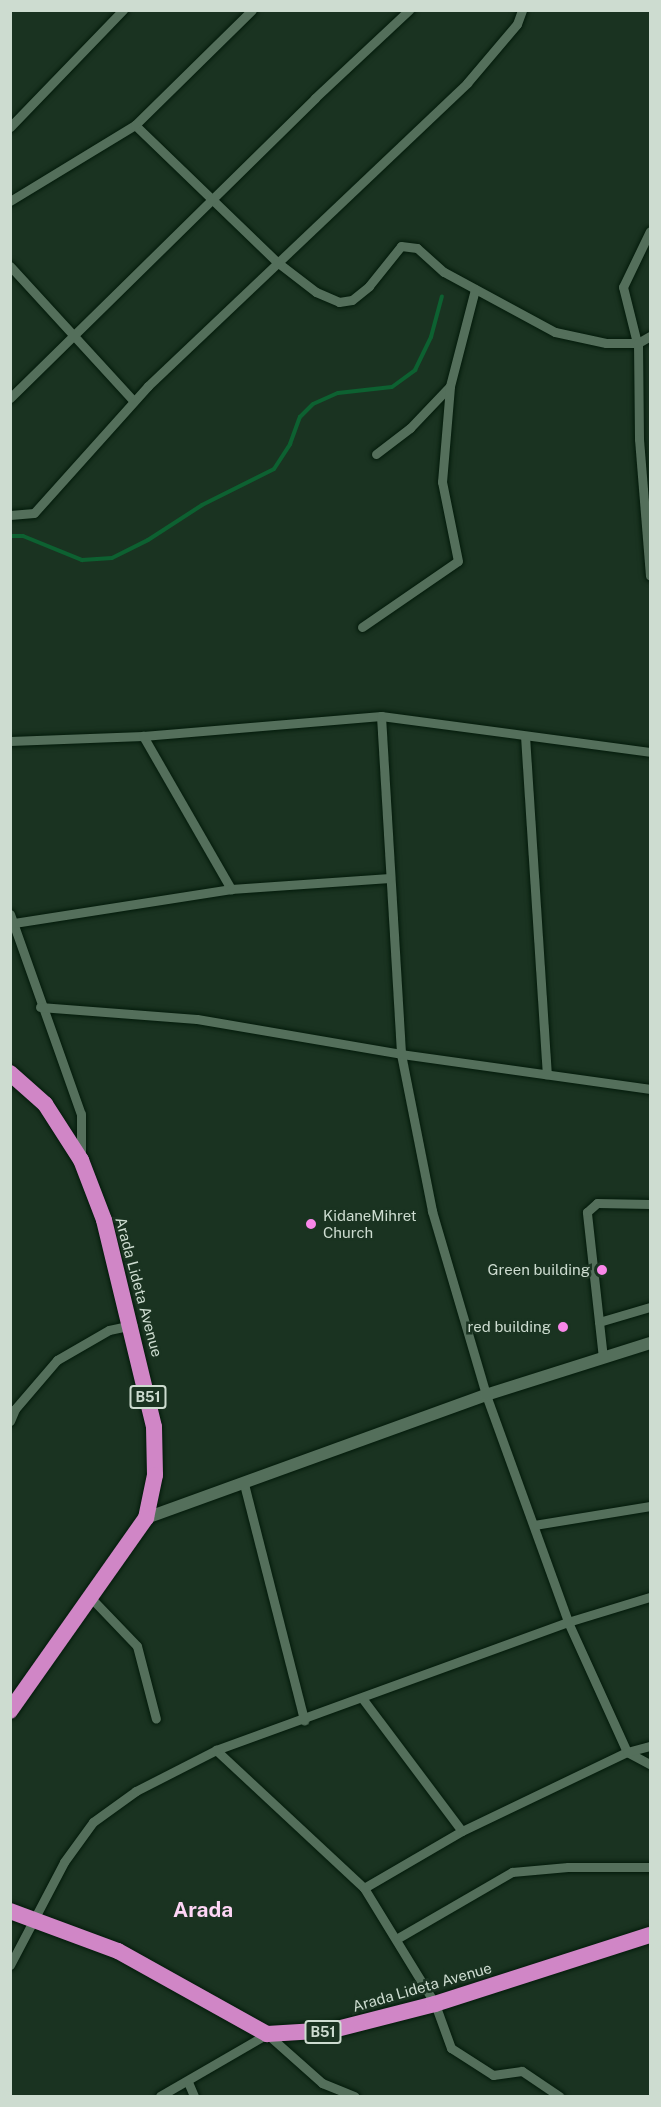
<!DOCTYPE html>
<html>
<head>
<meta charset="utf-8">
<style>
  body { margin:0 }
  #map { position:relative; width:661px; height:2107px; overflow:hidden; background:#1a3321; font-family:"Public Sans",sans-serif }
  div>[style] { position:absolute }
  .stream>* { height:4px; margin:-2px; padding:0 2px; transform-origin:2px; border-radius:2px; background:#0d6131 }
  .roads { filter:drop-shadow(0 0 2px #031a0a) drop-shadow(0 0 2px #031a0a) }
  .minor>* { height:9px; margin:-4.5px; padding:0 4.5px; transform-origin:4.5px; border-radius:4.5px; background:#546f5b }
  .tertiary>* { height:12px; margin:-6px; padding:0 6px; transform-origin:6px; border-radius:6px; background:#546f5b }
  .trunk>* { height:16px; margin:-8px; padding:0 8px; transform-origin:8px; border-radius:8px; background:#d086c6 }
  .dots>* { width:16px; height:16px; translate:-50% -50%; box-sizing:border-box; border:3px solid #1a3321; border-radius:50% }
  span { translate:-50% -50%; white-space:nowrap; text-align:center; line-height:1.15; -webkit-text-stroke:5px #1a3321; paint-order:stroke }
  .shield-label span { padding:2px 4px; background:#1a3321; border:2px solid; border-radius:4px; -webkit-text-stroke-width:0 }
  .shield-label { font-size:14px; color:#cddcd0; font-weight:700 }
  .poi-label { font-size:15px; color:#cddcd0 }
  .left { translate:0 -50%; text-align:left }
  .right { translate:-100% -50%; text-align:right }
  .street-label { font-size:15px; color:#cddcd0 }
  .district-label { font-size:21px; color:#fed6f6; font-weight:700 }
  .frame { position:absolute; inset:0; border:12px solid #cddcd0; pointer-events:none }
</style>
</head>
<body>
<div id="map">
  <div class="stream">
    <i style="left:10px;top:536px;width:13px"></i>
    <i style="left:23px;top:536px;width:64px;rotate:22.1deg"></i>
    <i style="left:82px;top:560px;width:30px;rotate:-4deg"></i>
    <i style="left:112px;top:558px;width:40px;rotate:-26.6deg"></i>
    <i style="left:148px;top:540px;width:64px;rotate:-32.9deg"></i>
    <i style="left:202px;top:505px;width:80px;rotate:-26.6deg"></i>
    <i style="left:274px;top:469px;width:30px;rotate:-57deg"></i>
    <i style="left:290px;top:444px;width:29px;rotate:-70deg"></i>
    <i style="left:300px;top:417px;width:18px;rotate:-45deg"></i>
    <i style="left:313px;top:404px;width:27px;rotate:-24deg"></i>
    <i style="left:338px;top:393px;width:54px;rotate:-6.3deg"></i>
    <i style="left:392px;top:387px;width:29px;rotate:-36deg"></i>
    <i style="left:415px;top:370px;width:37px;rotate:-64deg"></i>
    <i style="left:431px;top:337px;width:42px;rotate:-75deg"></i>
  </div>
  <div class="roads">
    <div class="minor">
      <i style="left:135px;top:125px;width:197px;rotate:44deg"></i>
      <i style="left:277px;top:262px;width:49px;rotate:37.6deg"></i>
      <i style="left:316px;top:292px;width:25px;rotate:23deg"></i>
      <i style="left:339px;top:302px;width:13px;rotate:-9deg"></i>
      <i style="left:352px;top:300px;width:22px;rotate:-39deg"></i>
      <i style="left:369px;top:286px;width:51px;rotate:-51.3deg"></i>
      <i style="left:401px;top:246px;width:16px;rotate:7deg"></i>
      <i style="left:417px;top:248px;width:36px;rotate:42deg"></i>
      <i style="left:444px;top:272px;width:126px;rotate:28.4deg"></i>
      <i style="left:555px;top:332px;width:52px;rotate:12.2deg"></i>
      <i style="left:606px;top:343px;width:32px"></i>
      <i style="left:638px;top:343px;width:14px;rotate:-30deg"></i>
      <i style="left:10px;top:127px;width:163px;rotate:-46deg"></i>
      <i style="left:10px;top:201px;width:146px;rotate:-31.3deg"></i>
      <i style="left:135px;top:125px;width:164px;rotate:-44.5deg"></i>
      <i style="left:10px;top:266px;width:182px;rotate:47.5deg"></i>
      <i style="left:637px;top:343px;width:58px;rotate:-104deg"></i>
      <i style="left:623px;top:287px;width:62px;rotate:-64.3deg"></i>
      <i style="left:638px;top:343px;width:96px;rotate:89.4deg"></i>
      <i style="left:639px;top:439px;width:137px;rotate:85.4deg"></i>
      <i style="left:10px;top:398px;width:428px;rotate:-44.5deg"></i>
      <i style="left:315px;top:98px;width:129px;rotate:-43.1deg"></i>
      <i style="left:376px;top:454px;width:43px;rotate:-37.4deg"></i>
      <i style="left:410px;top:428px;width:58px;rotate:-46.4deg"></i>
      <i style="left:450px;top:386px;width:100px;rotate:-75.5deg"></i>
      <i style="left:10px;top:515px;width:24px;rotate:-5deg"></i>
      <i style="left:34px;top:513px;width:171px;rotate:-48.1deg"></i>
      <i style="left:148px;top:386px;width:440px;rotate:-43.5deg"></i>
      <i style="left:467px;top:83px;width:77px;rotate:-49.7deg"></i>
      <i style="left:517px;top:24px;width:15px;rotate:-70deg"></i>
      <i style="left:362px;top:627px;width:116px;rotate:-34.5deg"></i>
      <i style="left:458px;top:561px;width:81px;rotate:-101.4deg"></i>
      <i style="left:442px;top:482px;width:96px;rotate:-85.2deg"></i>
      <i style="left:381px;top:716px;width:339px;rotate:86.6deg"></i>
      <i style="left:401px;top:1054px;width:160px;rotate:78.8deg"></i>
      <i style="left:432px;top:1211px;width:192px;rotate:73.6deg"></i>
      <i style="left:486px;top:1395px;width:241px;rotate:70.1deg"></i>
      <i style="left:568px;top:1622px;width:143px;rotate:65.6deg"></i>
      <i style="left:627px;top:1752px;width:26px;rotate:28deg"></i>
      <i style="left:143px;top:736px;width:177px;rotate:60.1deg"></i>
      <i style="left:525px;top:736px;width:339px;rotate:86.3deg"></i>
      <i style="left:10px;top:741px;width:133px;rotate:-2.2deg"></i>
      <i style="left:143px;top:736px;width:239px;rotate:-4.8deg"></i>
      <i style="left:381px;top:716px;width:271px;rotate:7.6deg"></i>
      <i style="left:10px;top:914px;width:212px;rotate:70.5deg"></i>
      <i style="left:81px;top:1114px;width:43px;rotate:90deg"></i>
      <i style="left:14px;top:923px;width:220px;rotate:-8.9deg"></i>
      <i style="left:231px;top:889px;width:159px;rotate:-4deg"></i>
      <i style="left:40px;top:1007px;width:157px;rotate:4.4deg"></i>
      <i style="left:197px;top:1019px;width:207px;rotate:9.7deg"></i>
      <i style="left:401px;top:1054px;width:251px;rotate:8deg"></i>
      <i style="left:599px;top:1322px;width:53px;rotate:-16.4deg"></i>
      <i style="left:603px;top:1358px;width:147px;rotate:-96.3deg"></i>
      <i style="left:587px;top:1212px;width:13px;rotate:-42deg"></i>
      <i style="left:597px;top:1203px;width:53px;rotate:1.1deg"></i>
      <i style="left:10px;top:1421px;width:13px;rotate:-67deg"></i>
      <i style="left:15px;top:1409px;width:65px;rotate:-49.4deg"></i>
      <i style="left:57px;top:1360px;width:60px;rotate:-30deg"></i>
      <i style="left:109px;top:1330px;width:24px;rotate:-12deg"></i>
      <i style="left:244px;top:1484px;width:244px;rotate:75.7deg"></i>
      <i style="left:534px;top:1525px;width:118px;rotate:-9.3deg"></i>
      <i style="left:91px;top:1598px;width:66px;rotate:46.2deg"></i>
      <i style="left:137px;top:1646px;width:75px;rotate:75.4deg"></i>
      <i style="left:362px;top:1698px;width:166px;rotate:53.1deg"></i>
      <i style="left:216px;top:1750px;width:202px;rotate:43deg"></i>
      <i style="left:364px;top:1888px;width:136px;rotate:58.5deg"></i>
      <i style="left:435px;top:2004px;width:47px;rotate:70deg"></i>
      <i style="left:451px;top:2048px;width:50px;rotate:32.7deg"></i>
      <i style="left:493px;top:2075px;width:29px;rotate:-8deg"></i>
      <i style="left:522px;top:2071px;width:45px;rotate:34deg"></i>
      <i style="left:364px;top:1888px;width:113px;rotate:-30.2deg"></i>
      <i style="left:462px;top:1831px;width:183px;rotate:-25.6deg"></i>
      <i style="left:627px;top:1752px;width:24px;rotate:-15deg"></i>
      <i style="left:398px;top:1938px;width:132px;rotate:-30.1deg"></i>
      <i style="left:512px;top:1872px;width:56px;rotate:-5.1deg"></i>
      <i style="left:568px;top:1867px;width:82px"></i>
      <i style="left:10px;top:1965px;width:116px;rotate:-62.3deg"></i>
      <i style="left:64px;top:1862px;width:49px;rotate:-54.1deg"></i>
      <i style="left:93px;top:1822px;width:53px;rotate:-35.8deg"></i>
      <i style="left:136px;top:1791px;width:90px;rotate:-27.1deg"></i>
      <i style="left:216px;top:1750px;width:375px;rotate:-20deg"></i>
      <i style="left:568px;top:1622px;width:86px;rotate:-17deg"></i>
      <i style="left:188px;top:2082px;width:15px;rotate:67deg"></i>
      <i style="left:160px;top:2096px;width:124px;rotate:-30.1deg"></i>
      <i style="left:267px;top:2034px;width:74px;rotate:41.7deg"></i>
      <i style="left:322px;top:2083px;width:35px;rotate:22deg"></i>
    </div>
    <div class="tertiary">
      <i style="left:146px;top:1518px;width:362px;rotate:-19.9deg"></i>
      <i style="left:486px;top:1395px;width:172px;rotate:-17.6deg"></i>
    </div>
    <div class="trunk">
      <i style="left:10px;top:1073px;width:47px;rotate:41.5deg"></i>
      <i style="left:45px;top:1104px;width:67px;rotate:57.3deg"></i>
      <i style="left:81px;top:1160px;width:64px;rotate:69deg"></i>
      <i style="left:104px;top:1220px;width:213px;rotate:76.4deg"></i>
      <i style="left:154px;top:1427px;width:48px;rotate:88.8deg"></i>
      <i style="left:155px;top:1475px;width:44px;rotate:101.8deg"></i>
      <i style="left:146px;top:1518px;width:236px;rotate:125.2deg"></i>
      <i style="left:10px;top:1911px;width:115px;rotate:20.3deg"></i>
      <i style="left:118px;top:1951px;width:171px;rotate:29.1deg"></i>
      <i style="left:267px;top:2034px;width:66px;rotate:-3.5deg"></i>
      <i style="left:333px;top:2030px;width:105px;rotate:-14.3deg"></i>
      <i style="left:435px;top:2004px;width:226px;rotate:-17.8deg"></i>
    </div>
  </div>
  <div class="dots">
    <i style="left:311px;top:1224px;background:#f987e9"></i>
    <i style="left:602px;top:1270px;background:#f987e9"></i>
    <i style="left:563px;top:1327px;background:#f987e9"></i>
  </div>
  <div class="shield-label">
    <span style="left:148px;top:1397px">B51</span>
    <span style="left:323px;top:2032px">B51</span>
  </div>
  <div class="poi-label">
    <span class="left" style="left:323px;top:1224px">KidaneMihret<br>Church</span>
    <span class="right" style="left:590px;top:1270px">Green building</span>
    <span class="right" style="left:551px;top:1327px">red building</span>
  </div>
  <div class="street-label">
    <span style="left:139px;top:1287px;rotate:75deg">Arada Lideta Avenue</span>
    <span style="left:422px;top:1987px;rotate:-16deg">Arada Lideta Avenue</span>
  </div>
  <div class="district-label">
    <span style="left:203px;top:1910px">Arada</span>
  </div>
  <div class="frame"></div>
</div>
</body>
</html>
